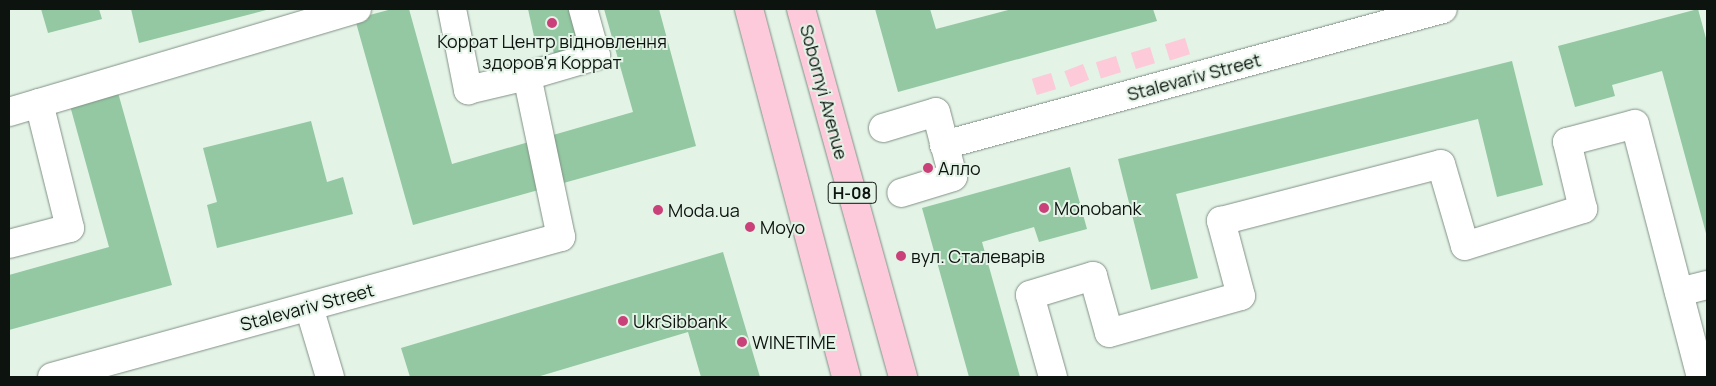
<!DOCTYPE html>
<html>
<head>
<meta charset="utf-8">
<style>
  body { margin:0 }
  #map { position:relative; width:1716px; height:386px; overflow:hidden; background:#e3f3e6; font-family:Manrope,sans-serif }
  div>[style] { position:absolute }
  .green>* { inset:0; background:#fccad9; transform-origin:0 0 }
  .building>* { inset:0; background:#93c8a2 }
  .roads { filter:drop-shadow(0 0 1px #829186) drop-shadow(0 0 1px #829186) }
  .minor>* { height:28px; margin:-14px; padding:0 14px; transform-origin:14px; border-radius:14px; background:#fff }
  .major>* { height:28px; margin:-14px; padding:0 14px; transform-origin:14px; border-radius:14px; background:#fdcadb }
  .dots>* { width:14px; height:14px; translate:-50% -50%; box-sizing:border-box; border:2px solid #e3f3e6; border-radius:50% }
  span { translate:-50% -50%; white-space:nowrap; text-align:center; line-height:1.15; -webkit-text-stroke:4px #e3f3e6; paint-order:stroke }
  .shield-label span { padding:1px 4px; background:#e3f3e6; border:1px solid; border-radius:4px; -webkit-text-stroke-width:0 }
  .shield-label { font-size:16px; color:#0d130f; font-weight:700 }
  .poi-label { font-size:18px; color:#0d130f }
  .left { translate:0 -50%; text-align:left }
  .street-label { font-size:18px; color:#0d130f }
  .frame { position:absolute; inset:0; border:10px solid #0d130f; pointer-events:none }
</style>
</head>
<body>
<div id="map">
  <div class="green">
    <i style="left:1185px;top:38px;width:17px;height:21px;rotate:73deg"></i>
    <i style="left:1150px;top:47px;width:17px;height:20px;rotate:73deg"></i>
    <i style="left:1116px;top:56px;width:17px;height:21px;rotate:73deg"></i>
    <i style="left:1083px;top:64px;width:17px;height:20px;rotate:69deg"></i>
    <i style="left:1051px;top:73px;width:17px;height:20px;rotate:73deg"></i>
  </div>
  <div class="building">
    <i style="clip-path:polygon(41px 9px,99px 9px,102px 19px,48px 33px)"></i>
    <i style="clip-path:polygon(131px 9px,270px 9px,139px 43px)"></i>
    <i style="clip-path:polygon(392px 9px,409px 9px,452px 164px,633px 112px,604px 9px,659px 9px,696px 146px,413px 225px,355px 19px)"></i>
    <i style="clip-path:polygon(528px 9px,569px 9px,579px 49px,554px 55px,551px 37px,535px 41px)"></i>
    <i style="clip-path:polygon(875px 9px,930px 9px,936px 29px,1012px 9px,1153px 9px,1157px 21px,898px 92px)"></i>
    <i style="clip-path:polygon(1698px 9px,1707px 42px,1707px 237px,1662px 71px,1612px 85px,1615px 96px,1575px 107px,1558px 46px)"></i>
    <i style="clip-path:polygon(1512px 61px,1543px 185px,1497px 197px,1478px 119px,1176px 194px,1198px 278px,1151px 290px,1118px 159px)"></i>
    <i style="clip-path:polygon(117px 89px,172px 285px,9px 330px,9px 275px,109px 247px,69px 102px)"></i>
    <i style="clip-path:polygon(311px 121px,327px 182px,343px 177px,353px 214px,217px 248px,207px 205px,217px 202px,203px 148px)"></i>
    <i style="clip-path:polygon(1070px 167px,1087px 229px,1039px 242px,1034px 227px,982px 242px,1020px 377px,969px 377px,922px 208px)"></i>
    <i style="clip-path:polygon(723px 252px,760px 377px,701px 377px,688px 332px,537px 377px,410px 377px,401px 348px)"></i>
  </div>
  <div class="roads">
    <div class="minor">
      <i style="left:452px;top:9px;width:83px;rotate:78.8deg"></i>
      <i style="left:468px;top:90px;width:61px;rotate:-13.3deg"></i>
      <i style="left:9px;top:112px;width:363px;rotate:-16.5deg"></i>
      <i style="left:883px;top:128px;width:55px;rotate:-16.8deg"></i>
      <i style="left:936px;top:112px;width:67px;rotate:75.3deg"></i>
      <i style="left:953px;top:177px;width:54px;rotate:162.9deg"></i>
      <i style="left:944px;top:145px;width:517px;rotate:-15.25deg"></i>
      <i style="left:9px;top:244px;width:63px;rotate:-14.7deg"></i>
      <i style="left:70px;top:228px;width:129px;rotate:-103.9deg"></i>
      <i style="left:1679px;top:292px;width:29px;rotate:-14deg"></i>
      <i style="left:309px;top:307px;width:73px;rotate:73.3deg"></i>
      <i style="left:52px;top:377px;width:528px;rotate:-15.38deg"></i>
      <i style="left:561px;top:237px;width:165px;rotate:-101.9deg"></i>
      <i style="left:527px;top:76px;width:72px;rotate:-16.2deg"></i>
      <i style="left:596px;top:56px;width:49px;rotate:-105.5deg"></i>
      <i style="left:1053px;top:377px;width:85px;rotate:-105.7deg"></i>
      <i style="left:1030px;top:295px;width:66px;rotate:-16.8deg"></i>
      <i style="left:1093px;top:276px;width:59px;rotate:74.3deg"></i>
      <i style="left:1109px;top:333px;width:137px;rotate:-15.7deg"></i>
      <i style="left:1241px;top:296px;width:78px;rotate:-104.9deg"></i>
      <i style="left:1221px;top:221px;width:227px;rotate:-14.5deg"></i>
      <i style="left:1441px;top:164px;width:85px;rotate:73.7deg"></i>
      <i style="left:1465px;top:246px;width:124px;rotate:-17.4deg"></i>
      <i style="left:1583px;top:209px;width:69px;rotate:-103.4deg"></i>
      <i style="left:1567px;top:142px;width:70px;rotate:-14.8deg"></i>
      <i style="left:1635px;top:124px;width:261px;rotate:75.4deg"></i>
    </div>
    <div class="major">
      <i style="left:749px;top:9px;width:381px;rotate:75.2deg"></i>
      <i style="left:801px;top:9px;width:382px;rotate:74.5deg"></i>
    </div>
  </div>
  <div class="dots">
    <i style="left:552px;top:23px;background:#ca417a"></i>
    <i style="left:928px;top:168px;background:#ca417a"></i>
    <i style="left:1044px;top:208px;background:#ca417a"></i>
    <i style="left:658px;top:210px;background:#ca417a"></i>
    <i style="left:750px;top:227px;background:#ca417a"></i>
    <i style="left:901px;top:256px;background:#ca417a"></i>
    <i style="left:623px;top:321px;background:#ca417a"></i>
    <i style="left:742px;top:342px;background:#ca417a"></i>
  </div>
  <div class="shield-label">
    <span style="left:852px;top:193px">Н-08</span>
  </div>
  <div class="poi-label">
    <span style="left:552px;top:52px">Коррат Центр відновлення<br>здоров'я Коррат</span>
    <span class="left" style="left:938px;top:168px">Алло</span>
    <span class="left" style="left:1054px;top:208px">Monobank</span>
    <span class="left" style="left:668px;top:210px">Moda.ua</span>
    <span class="left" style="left:760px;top:227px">Moyo</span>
    <span class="left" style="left:911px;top:256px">вул. Сталеварів</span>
    <span class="left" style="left:633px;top:321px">UkrSibbank</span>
    <span class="left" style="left:752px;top:342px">WINETIME</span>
  </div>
  <div class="street-label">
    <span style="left:1194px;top:77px;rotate:-15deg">Stalevariv Street</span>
    <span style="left:824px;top:92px;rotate:75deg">Sobornyi Avenue</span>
    <span style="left:307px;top:307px;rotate:-15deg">Stalevariv Street</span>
  </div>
  <div class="frame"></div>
</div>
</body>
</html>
